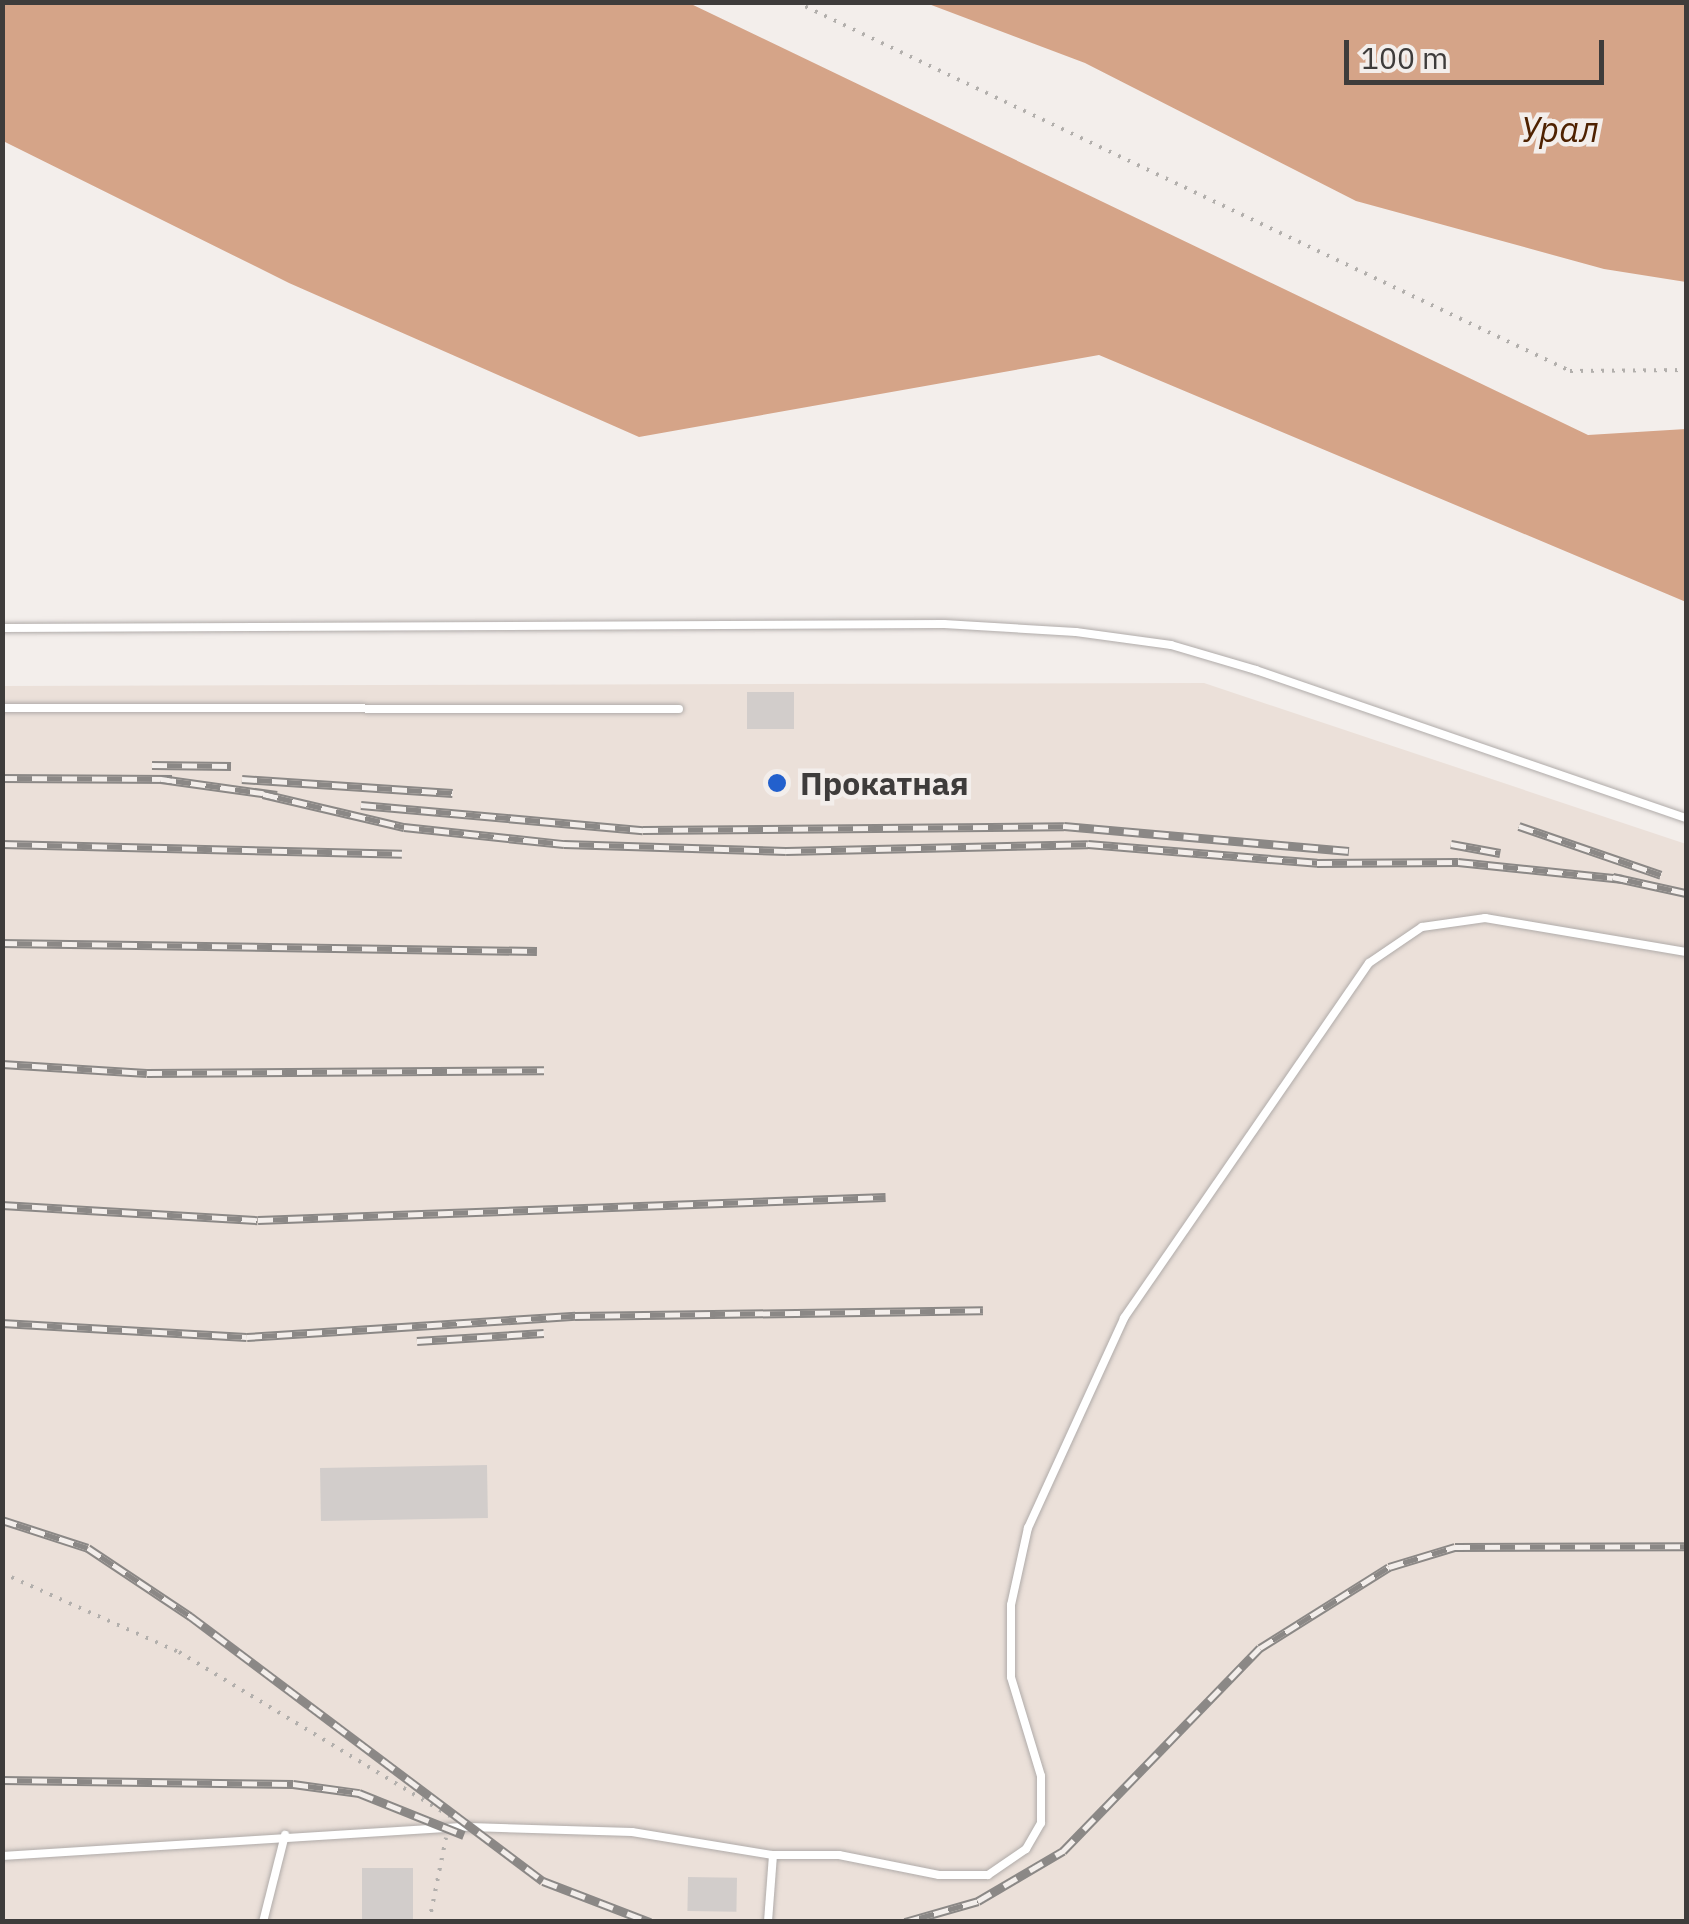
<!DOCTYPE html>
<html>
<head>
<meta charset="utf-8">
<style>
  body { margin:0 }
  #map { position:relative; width:1689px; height:1924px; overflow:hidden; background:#f3eeeb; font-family:"IBM Plex Sans",sans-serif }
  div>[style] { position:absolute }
  .built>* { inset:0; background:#ebe0d9 }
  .water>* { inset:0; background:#d5a488 }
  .building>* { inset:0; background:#d2cdcb; transform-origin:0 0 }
  .path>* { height:4px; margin-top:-2px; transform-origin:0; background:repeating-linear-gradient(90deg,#b2afac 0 2.5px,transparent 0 10.5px) }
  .roads { filter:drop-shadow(0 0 2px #b0aba9) drop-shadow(0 0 2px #b0aba9) }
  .service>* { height:8px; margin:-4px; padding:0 4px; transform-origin:4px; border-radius:4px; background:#fff }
  .rail>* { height:9px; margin-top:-4.5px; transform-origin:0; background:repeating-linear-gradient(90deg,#f3eeeb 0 15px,#8b8886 0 30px); box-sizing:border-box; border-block:2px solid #8b8886 }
  .dots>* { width:28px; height:28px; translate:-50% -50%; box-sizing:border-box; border:5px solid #f3eeeb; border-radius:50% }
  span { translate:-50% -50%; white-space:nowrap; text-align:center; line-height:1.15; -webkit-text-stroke:9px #f3eeeb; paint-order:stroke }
  .poi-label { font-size:32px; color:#3e3c3b; font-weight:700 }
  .left { translate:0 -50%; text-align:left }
  .water-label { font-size:35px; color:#4f2201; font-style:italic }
  .frame { position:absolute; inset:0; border:5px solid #3e3c3b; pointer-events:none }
  .scale { position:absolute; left:1344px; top:40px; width:260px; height:45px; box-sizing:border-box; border:5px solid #3e3c3b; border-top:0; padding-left:12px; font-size:30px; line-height:35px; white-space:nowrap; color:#3e3c3b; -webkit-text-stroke:8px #f3eeeb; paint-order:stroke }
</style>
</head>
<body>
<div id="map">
  <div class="built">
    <i style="clip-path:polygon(1204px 683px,1686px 844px,1686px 1921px,3px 1921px,2px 686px)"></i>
  </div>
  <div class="water">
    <i style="clip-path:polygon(2px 3px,689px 3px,1588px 435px,1686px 429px,1686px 602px,1099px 355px,639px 437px,289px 283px,3px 141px)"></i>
    <i style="clip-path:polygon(926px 3px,1686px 3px,1686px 282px,1604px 269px,1356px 201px,1085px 63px)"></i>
  </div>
  <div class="building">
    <i style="left:747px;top:692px;width:47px;height:37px"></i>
    <i style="left:487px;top:1465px;width:53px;height:167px;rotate:89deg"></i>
    <i style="left:362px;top:1868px;width:51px;height:54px"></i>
    <i style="left:688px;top:1877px;width:49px;height:34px;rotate:1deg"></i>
  </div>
  <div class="path">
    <i style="left:796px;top:2px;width:857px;rotate:25.49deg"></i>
    <i style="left:1570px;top:371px;width:116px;rotate:-0.5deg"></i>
    <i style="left:2px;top:1573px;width:194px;rotate:24.1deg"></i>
    <i style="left:179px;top:1652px;width:317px;rotate:31.2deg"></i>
    <i style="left:429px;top:1922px;width:86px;rotate:-78.6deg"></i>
  </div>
  <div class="roads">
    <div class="service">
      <i style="left:2px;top:628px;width:942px;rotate:-0.24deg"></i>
      <i style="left:944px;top:624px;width:132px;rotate:3.5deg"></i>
      <i style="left:1076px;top:632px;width:96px;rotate:7.8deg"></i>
      <i style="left:1171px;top:645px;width:89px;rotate:16.4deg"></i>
      <i style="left:1256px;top:670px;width:455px;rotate:19deg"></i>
      <i style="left:2px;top:708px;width:677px;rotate:0.08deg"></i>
      <i style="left:773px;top:1855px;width:66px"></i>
      <i style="left:839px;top:1855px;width:102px;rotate:11.3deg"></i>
      <i style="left:939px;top:1875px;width:49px"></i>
      <i style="left:988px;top:1875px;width:46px;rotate:-34.4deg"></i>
      <i style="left:1026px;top:1849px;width:30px;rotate:-60deg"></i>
      <i style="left:1041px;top:1823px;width:47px;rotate:-90deg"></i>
      <i style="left:1041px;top:1776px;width:103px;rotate:-106.9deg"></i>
      <i style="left:1011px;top:1677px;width:72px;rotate:-90deg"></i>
      <i style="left:1011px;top:1605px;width:79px;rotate:-77.6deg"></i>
      <i style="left:1028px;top:1528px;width:231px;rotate:-65.4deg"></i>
      <i style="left:1124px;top:1318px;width:431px;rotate:-55.4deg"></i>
      <i style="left:1369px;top:963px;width:64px;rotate:-34.2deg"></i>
      <i style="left:1422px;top:927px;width:64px;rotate:-8.1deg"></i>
      <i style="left:1485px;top:918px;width:204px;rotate:9.6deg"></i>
      <i style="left:2px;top:1856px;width:468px;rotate:-3.6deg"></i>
      <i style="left:469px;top:1827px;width:163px;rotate:1.8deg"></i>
      <i style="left:632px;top:1832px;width:143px;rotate:9.3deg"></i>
      <i style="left:773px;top:1855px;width:67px;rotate:94.3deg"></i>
      <i style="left:263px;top:1922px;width:90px;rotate:-75.8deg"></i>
    </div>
  </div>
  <div class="rail">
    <i style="left:152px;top:765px;width:79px;rotate:0.7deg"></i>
    <i style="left:2px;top:778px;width:170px;rotate:0.3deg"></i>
    <i style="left:161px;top:779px;width:117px;rotate:7.9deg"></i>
    <i style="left:242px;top:779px;width:211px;rotate:3.8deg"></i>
    <i style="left:263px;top:794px;width:145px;rotate:13.2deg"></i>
    <i style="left:404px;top:827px;width:161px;rotate:6.1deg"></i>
    <i style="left:564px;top:844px;width:222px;rotate:1.8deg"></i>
    <i style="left:786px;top:851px;width:302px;rotate:-1.3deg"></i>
    <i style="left:1088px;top:844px;width:230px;rotate:4.7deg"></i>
    <i style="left:1317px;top:863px;width:141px;rotate:-0.4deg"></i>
    <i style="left:1458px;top:862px;width:166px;rotate:5.9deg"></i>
    <i style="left:361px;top:805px;width:283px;rotate:5.1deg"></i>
    <i style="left:643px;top:830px;width:421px;rotate:-0.5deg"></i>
    <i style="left:1064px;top:826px;width:286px;rotate:5deg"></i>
    <i style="left:1519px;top:826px;width:150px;rotate:19deg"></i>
    <i style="left:2px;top:844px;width:400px;rotate:1.4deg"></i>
    <i style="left:1451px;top:844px;width:50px;rotate:10.4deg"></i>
    <i style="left:1613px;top:877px;width:75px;rotate:12.4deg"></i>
    <i style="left:2px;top:943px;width:535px;rotate:0.86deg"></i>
    <i style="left:2px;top:1064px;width:145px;rotate:3.6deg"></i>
    <i style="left:147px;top:1073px;width:397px;rotate:-0.4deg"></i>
    <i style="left:2px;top:1205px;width:256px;rotate:3.4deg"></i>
    <i style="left:258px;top:1220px;width:628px;rotate:-2.1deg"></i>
    <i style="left:2px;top:1323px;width:245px;rotate:3.3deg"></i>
    <i style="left:247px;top:1337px;width:329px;rotate:-3.7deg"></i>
    <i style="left:575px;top:1316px;width:408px;rotate:-0.8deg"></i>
    <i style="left:417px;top:1341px;width:127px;rotate:-3.6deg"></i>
    <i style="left:2px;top:1520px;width:90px;rotate:18deg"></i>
    <i style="left:88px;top:1548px;width:123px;rotate:33.7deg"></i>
    <i style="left:190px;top:1616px;width:441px;rotate:36.9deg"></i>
    <i style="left:543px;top:1881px;width:115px;rotate:21deg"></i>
    <i style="left:2px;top:1780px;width:291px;rotate:0.8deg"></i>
    <i style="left:293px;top:1784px;width:67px;rotate:7.8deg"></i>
    <i style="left:359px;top:1793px;width:113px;rotate:21.8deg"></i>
    <i style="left:905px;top:1922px;width:76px;rotate:-16deg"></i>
    <i style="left:978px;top:1901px;width:99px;rotate:-30.5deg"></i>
    <i style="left:1063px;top:1851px;width:283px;rotate:-45.9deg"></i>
    <i style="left:1260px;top:1648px;width:152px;rotate:-32.1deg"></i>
    <i style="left:1389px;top:1567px;width:69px;rotate:-16.9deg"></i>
    <i style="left:1455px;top:1547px;width:231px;rotate:-0.2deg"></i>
  </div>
  <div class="dots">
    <i style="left:777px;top:783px;background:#2260cd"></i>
  </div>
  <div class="poi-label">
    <span class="left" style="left:800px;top:783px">Прокатная</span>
  </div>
  <div class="water-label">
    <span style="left:1560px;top:129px">Урал</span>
  </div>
  <div class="frame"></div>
  <div class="scale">100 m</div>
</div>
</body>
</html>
